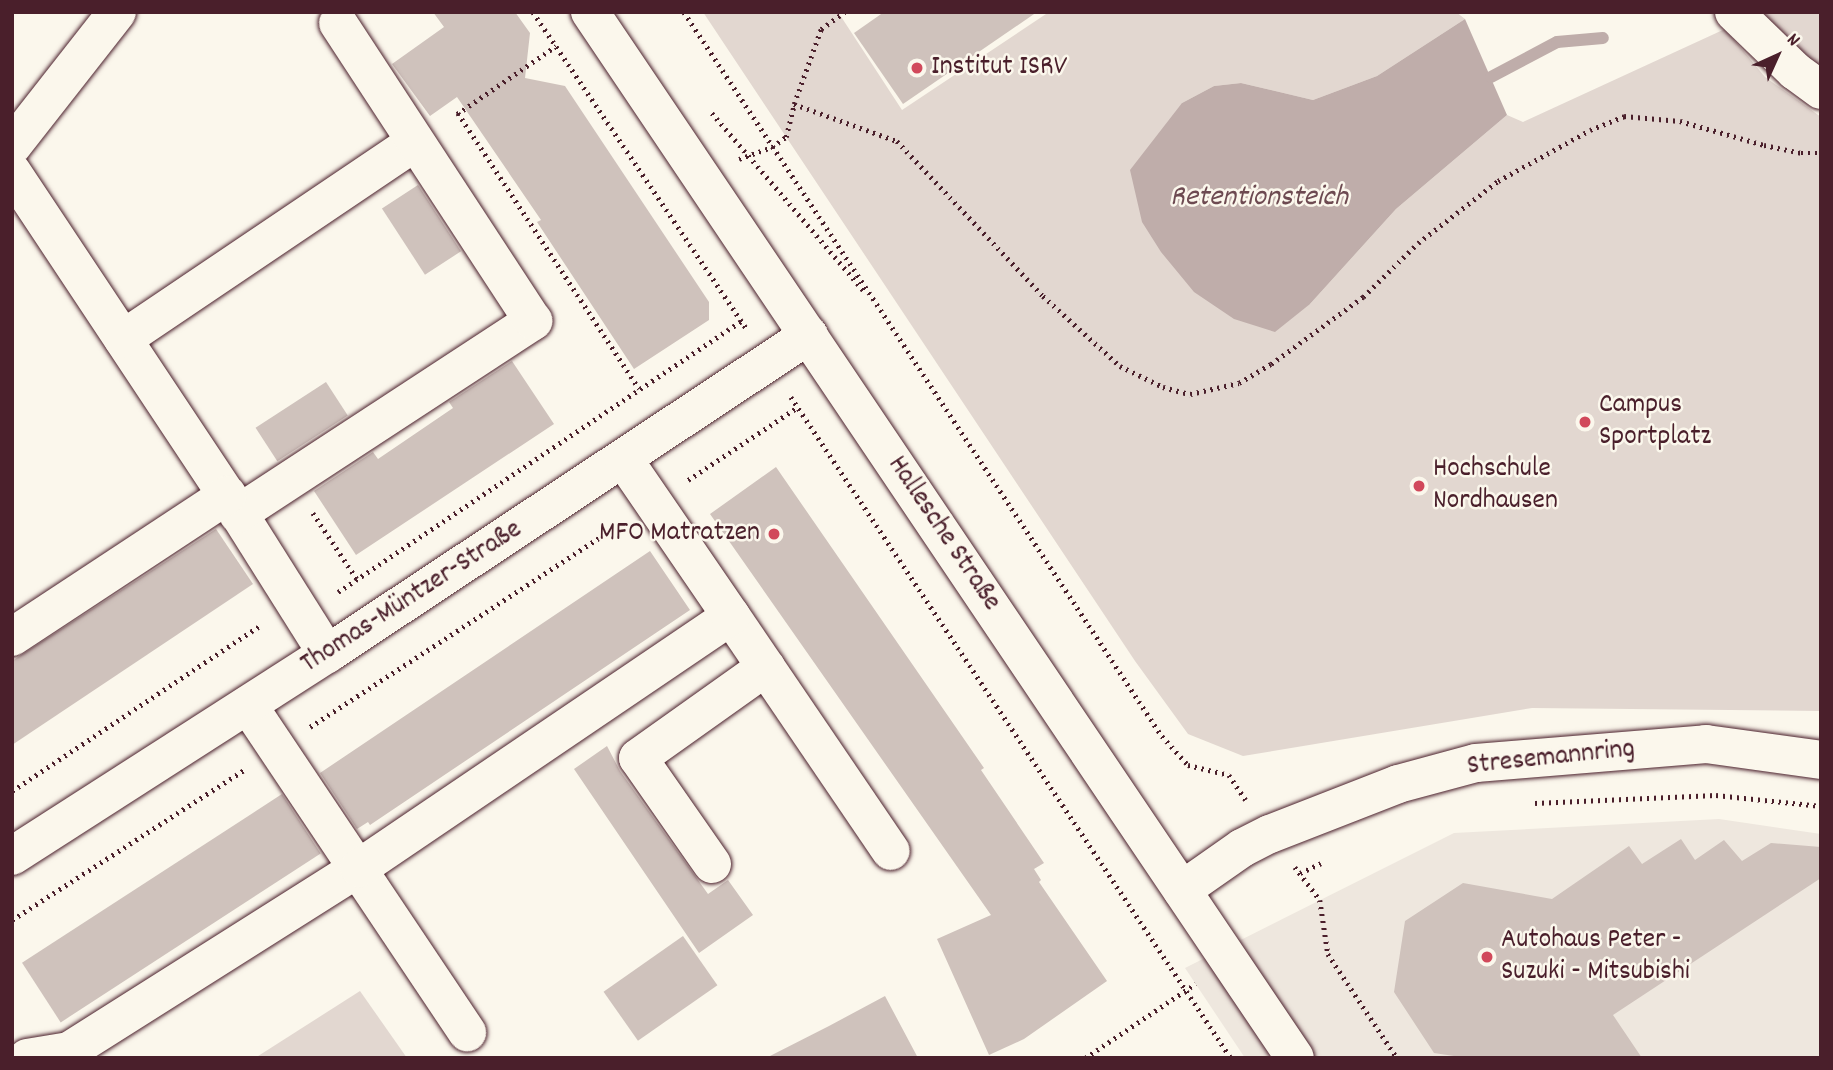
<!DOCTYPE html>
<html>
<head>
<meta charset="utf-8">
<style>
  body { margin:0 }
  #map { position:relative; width:1833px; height:1070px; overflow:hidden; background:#fbf7ec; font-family:Dekko,sans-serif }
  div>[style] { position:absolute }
  .built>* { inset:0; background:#eee7de }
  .green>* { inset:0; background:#e2d7d0 }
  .water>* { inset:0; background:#bfadaa }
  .stream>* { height:12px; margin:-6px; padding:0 6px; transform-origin:6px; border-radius:6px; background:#bfadaa }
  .building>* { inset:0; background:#cfc2bc; transform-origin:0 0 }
  .path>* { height:4.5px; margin-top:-2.25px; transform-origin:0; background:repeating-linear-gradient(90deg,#4a1f2b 0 2px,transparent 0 7px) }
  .roads { filter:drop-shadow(0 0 2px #4a1f2b) drop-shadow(0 0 2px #4a1f2b) }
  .minor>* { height:38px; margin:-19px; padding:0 19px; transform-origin:19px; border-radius:19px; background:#fbf7ec }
  .major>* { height:38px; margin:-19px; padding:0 19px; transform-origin:19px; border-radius:19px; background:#fbf7ec }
  .dots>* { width:19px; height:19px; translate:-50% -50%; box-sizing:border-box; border:4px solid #fbf7ec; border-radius:50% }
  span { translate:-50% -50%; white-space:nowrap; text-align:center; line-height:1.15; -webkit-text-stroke:5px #fbf7ec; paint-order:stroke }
  .poi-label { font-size:28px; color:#4a1f2b }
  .left { translate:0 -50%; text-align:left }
  .right { translate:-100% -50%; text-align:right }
  .street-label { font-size:28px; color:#4a1f2b }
  .water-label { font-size:30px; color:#6d4a51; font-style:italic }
  .frame { position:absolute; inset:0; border:14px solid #4a1f2b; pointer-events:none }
  .north { position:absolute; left:1742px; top:21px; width:70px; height:70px; -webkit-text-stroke:5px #fbf7ec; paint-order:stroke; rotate:45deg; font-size:19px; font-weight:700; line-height:28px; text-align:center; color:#4a1f2b }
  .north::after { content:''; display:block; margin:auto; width:24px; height:32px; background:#4a1f2b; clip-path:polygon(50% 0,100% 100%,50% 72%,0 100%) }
</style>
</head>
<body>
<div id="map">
  <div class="built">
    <i style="clip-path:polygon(1719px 819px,1821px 834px,1821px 1058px,1245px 1058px,1185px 968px,1454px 833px)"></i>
  </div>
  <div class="green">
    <i style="clip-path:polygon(703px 12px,838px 12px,902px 110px,1049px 12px,1456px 12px,1465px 19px,1377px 76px,1313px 100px,1241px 83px,1214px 86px,1182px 103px,1310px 304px,1396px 209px,1507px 115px,1523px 122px,1725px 29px,1765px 77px,1821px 117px,1821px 711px,1532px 708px,1243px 756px,1188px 734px,1135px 661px)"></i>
    <i style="clip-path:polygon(1760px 12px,1821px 12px,1821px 72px)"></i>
    <i style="clip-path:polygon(360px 991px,407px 1058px,255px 1058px)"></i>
  </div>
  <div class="water">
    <i style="clip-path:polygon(1465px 19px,1507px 115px,1396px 209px,1310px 304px,1275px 332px,1234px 319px,1194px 292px,1161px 252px,1142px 222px,1130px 170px,1182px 103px,1214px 86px,1241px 83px,1313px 100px,1377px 76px)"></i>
  </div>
  <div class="stream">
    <i style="left:1491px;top:77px;width:75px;rotate:-27.9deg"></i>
    <i style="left:1557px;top:42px;width:46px;rotate:-5deg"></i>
  </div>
  <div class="building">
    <i style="clip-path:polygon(433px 12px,515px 12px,530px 33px,525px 78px,565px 86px,709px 302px,709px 320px,634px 369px,537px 222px,541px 220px,457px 97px,430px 116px,392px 64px,444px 27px)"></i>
    <i style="clip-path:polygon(884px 12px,1037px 12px,903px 104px,854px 33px)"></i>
    <i style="left:418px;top:185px;width:79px;height:43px;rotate:57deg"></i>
    <i style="clip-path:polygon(512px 361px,554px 424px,356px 555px,314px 491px,373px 452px,378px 459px,453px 408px,449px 402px)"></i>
    <i style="left:326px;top:382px;width:40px;height:84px;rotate:57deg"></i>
    <i style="clip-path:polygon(776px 467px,984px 768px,981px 770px,1044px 863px,1034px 869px,1041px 880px,1039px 882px,1107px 981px,1024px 1039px,989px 1055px,937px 939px,991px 915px,710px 514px)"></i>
    <i style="clip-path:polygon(216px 529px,253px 584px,12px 745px,12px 661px)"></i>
    <i style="clip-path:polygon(650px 551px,690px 610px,370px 825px,368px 822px,357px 829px,320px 773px)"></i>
    <i style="clip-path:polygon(607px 746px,620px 771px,708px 894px,728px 880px,753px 915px,699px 953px,574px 769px)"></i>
    <i style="left:282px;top:794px;width:71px;height:310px;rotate:57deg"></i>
    <i style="clip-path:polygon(1681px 839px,1695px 860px,1724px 840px,1742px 861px,1771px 843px,1821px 847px,1821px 878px,1613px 1015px,1642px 1058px,1467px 1058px,1434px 1053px,1394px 992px,1405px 921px,1463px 883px,1552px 899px,1629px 846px,1642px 864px)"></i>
    <i style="left:683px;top:936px;width:60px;height:97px;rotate:55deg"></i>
    <i style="clip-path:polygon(885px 996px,918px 1058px,766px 1058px,829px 1026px)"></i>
  </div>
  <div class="path">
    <i style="left:533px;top:12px;width:381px;rotate:56deg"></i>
    <i style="left:684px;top:12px;width:868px;rotate:56.57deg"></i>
    <i style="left:1162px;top:736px;width:39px;rotate:48deg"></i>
    <i style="left:1188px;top:765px;width:42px;rotate:13.7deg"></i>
    <i style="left:1229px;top:775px;width:30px;rotate:56deg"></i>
    <i style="left:794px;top:104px;width:80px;rotate:-70.2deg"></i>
    <i style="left:821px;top:29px;width:29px;rotate:-36deg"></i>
    <i style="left:458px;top:113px;width:330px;rotate:56.7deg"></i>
    <i style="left:712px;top:113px;width:233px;rotate:49.5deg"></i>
    <i style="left:457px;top:114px;width:120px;rotate:-34.5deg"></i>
    <i style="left:739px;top:159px;width:35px;rotate:-20deg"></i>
    <i style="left:772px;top:147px;width:17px;rotate:-36deg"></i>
    <i style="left:786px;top:137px;width:34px;rotate:-76deg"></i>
    <i style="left:794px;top:104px;width:109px;rotate:19.8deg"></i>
    <i style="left:897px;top:141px;width:213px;rotate:46.7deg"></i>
    <i style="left:1043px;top:296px;width:104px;rotate:42.3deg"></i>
    <i style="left:1120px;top:366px;width:48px;rotate:26deg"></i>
    <i style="left:1163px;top:387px;width:28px;rotate:15deg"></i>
    <i style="left:1190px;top:394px;width:50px;rotate:-12.7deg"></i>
    <i style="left:1239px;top:383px;width:37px;rotate:-31deg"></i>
    <i style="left:1271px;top:364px;width:114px;rotate:-36.1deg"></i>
    <i style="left:1363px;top:297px;width:77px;rotate:-44.5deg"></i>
    <i style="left:1418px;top:243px;width:101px;rotate:-37.8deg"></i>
    <i style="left:1498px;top:181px;width:105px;rotate:-29deg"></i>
    <i style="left:1590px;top:130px;width:37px;rotate:-22deg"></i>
    <i style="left:1624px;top:116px;width:56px;rotate:5.1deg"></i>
    <i style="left:1680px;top:121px;width:87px;rotate:15.9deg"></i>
    <i style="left:1764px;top:145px;width:38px;rotate:12deg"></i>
    <i style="left:1801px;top:153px;width:20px"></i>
    <i style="left:791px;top:397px;width:794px;rotate:56.35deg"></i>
    <i style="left:688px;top:480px;width:132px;rotate:-33.6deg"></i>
    <i style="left:313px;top:513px;width:79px;rotate:56.3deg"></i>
    <i style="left:338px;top:592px;width:486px;rotate:-33.9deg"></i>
    <i style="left:310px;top:727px;width:369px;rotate:-33.2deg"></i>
    <i style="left:12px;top:791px;width:299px;rotate:-33.7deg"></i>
    <i style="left:1535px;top:803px;width:181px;rotate:-2.5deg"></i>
    <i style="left:1716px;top:795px;width:106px;rotate:6deg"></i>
    <i style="left:1295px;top:867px;width:41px;rotate:52.9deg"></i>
    <i style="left:1320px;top:900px;width:55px;rotate:81.6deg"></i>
    <i style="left:1328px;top:954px;width:125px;rotate:56.4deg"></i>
    <i style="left:1300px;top:873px;width:23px;rotate:-25deg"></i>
    <i style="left:12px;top:920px;width:276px;rotate:-32.9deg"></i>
    <i style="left:1085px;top:1058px;width:133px;rotate:-33.9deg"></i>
  </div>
  <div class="roads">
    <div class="minor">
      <i style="left:1734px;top:12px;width:85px;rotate:44deg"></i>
      <i style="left:1795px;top:71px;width:32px;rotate:36deg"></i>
      <i style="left:12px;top:146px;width:170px;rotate:-51.9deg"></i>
      <i style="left:12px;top:172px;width:388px;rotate:56.4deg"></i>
      <i style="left:227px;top:495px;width:188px;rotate:57.8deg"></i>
      <i style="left:123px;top:339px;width:352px;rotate:-34deg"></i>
      <i style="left:238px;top:514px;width:353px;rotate:-33.2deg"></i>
      <i style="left:533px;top:321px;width:356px;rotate:-123.2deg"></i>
      <i style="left:731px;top:616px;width:284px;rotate:55.8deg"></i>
      <i style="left:12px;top:637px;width:258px;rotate:-33.4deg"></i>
      <i style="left:248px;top:705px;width:394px;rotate:56.2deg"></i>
      <i style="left:12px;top:856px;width:374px;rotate:-32.7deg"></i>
      <i style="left:327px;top:654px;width:578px;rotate:-33.5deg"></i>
      <i style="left:712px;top:864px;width:129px;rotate:-124.9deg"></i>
      <i style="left:638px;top:758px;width:157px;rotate:-35.4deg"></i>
      <i style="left:1182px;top:890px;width:73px;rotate:-35deg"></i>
      <i style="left:1242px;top:848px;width:31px;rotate:-27deg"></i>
      <i style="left:1270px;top:834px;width:137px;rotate:-21.3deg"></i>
      <i style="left:1398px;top:784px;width:81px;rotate:-15.1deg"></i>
      <i style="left:1476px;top:763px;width:231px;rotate:-4.7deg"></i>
      <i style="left:1706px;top:744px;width:116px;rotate:7.9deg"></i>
      <i style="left:27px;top:1058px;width:43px;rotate:-9.5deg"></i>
      <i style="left:69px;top:1051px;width:343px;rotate:-32.3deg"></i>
      <i style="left:359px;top:868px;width:449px;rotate:-34.1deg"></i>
      <i style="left:731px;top:616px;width:191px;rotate:-124.4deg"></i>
    </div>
    <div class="major">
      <i style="left:590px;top:12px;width:1261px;rotate:56.02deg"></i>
    </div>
  </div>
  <div class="dots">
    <i style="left:917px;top:68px;background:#d1495b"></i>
    <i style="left:1585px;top:422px;background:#d1495b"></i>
    <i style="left:1419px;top:486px;background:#d1495b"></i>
    <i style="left:774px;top:534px;background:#d1495b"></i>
    <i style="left:1487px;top:957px;background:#d1495b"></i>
  </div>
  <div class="poi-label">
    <span class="left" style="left:931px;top:68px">Institut ISRV</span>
    <span class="left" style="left:1599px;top:422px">Campus<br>Sportplatz</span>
    <span class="left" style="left:1433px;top:486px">Hochschule<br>Nordhausen</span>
    <span class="right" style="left:760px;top:534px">MFO Matratzen</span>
    <span class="left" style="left:1501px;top:957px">Autohaus Peter -<br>Suzuki - Mitsubishi</span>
  </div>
  <div class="street-label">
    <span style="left:943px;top:534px;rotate:56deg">Hallesche Straße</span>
    <span style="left:412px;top:598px;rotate:-33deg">Thomas-Müntzer-Straße</span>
    <span style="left:1551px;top:759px;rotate:-6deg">Stresemannring</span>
  </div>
  <div class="water-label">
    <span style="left:1259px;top:199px">Retentionsteich</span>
  </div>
  <div class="frame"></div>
  <div class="north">N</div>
</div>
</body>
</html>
